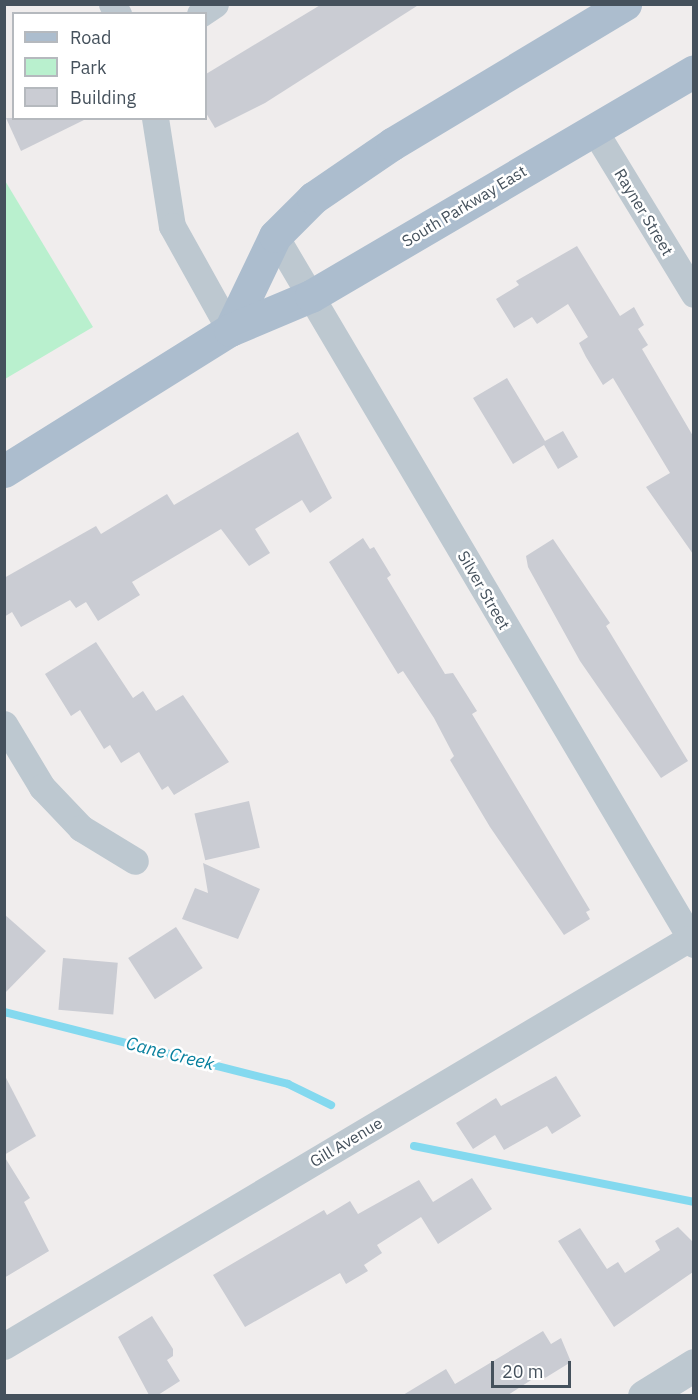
<!DOCTYPE html>
<html>
<head>
<meta charset="utf-8">
<style>
  body { margin:0 }
  #map { position:relative; width:698px; height:1400px; overflow:hidden; background:#f0eded; font-family:"IBM Plex Sans",sans-serif }
  div>[style] { position:absolute }
  .green>* { inset:0; background:#b9f0ce }
  .stream>* { height:8px; margin:-4px; padding:0 4px; transform-origin:4px; border-radius:4px; background:#84d9ef }
  .building>* { inset:0; background:#caccd3; transform-origin:0 0 }
  .minor>* { height:27px; margin:-13.5px; padding:0 13.5px; transform-origin:13.5px; border-radius:13.5px; background:#bdc8d0 }
  .tertiary>* { height:33px; margin:-16.5px; padding:0 16.5px; transform-origin:16.5px; border-radius:16.5px; background:#bdc8d0 }
  .primary>* { height:33px; margin:-16.5px; padding:0 16.5px; transform-origin:16.5px; border-radius:16.5px; background:#acbdce }
  span { translate:-50% -50%; white-space:nowrap; text-align:center; line-height:1.15; -webkit-text-stroke:5px #fff; paint-order:stroke }
  .street-label { font-size:16px; color:#45515c }
  .water-label { font-size:18px; color:#077f9d; font-style:italic }
  .frame { position:absolute; inset:0; border:6px solid #45515c; pointer-events:none }
  .legend { position:absolute; left:12px; top:12px; width:195px; height:108px; box-sizing:border-box; background:#fff; border:2px solid #b5b9be; margin:0; padding:8px 10px; list-style:none; font-size:18px; color:#45515c }
  .legend li { display:flex; align-items:center; gap:12px; height:30px }
  .legend b { width:30px; border:2px solid #b5b9be }
  .scale { position:absolute; left:491px; top:1361px; width:80px; height:27px; box-sizing:border-box; border:3px solid #45515c; border-top:0; padding-left:8px; font-size:18px; line-height:21px; white-space:nowrap; color:#45515c; -webkit-text-stroke:4px #fff; paint-order:stroke }
</style>
</head>
<body>
<div id="map">
  <div class="green">
    <i style="clip-path:polygon(4px 179px,93px 327px,5px 379px,4px 379px)"></i>
  </div>
  <div class="stream">
    <i style="left:4px;top:1012px;width:293px;rotate:14.2deg"></i>
    <i style="left:288px;top:1084px;width:48px;rotate:26deg"></i>
    <i style="left:414px;top:1146px;width:286px;rotate:11.3deg"></i>
  </div>
  <div class="building">
    <i style="clip-path:polygon(322px 4px,420px 4px,265px 103px,215px 128px,206px 113px,206px 74px)"></i>
    <i style="clip-path:polygon(6px 118px,88px 118px,21px 151px)"></i>
    <i style="clip-path:polygon(577px 246px,620px 316px,634px 307px,644px 325px,638px 329px,648px 345px,642px 349px,693px 436px,693px 554px,646px 487px,670px 473px,613px 378px,603px 385px,586px 357px,579px 343px,588px 337px,568px 304px,537px 324px,532px 317px,514px 328px,496px 299px,519px 285px,516px 281px)"></i>
    <i style="clip-path:polygon(507px 378px,545px 441px,563px 431px,578px 457px,558px 469px,544px 445px,513px 464px,473px 398px)"></i>
    <i style="clip-path:polygon(298px 432px,332px 498px,310px 513px,302px 500px,255px 529px,270px 553px,249px 566px,221px 529px,132px 582px,140px 595px,98px 621px,86px 602px,76px 608px,70px 600px,21px 627px,12px 612px,4px 617px,4px 578px,96px 526px,101px 534px,167px 494px,174px 505px)"></i>
    <i style="clip-path:polygon(363px 538px,370px 549px,374px 547px,391px 575px,387px 578px,445px 674px,453px 673px,477px 711px,472px 714px,590px 910px,586px 912px,590px 919px,564px 935px,490px 827px,450px 760px,454px 756px,434px 718px,403px 671px,398px 674px,329px 562px)"></i>
    <i style="clip-path:polygon(553px 539px,610px 623px,606px 626px,688px 761px,661px 778px,580px 661px,528px 567px,526px 556px)"></i>
    <i style="clip-path:polygon(96px 642px,133px 698px,143px 691px,156px 711px,183px 695px,229px 762px,174px 795px,168px 786px,162px 790px,139px 752px,121px 763px,110px 745px,104px 749px,80px 710px,71px 716px,45px 674px)"></i>
    <i style="left:249px;top:801px;width:48px;height:56px;rotate:77deg"></i>
    <i style="clip-path:polygon(203px 863px,260px 889px,238px 939px,182px 919px,195px 888px,208px 893px)"></i>
    <i style="clip-path:polygon(4px 914px,46px 951px,4px 994px)"></i>
    <i style="left:176px;top:927px;width:49px;height:57px;rotate:57deg"></i>
    <i style="left:63px;top:958px;width:55px;height:52px;rotate:5deg"></i>
    <i style="clip-path:polygon(4px 1074px,36px 1136px,4px 1155px)"></i>
    <i style="clip-path:polygon(556px 1076px,581px 1116px,552px 1134px,547px 1126px,504px 1150px,495px 1135px,473px 1149px,456px 1123px,496px 1098px,501px 1106px)"></i>
    <i style="clip-path:polygon(4px 1156px,30px 1198px,24px 1202px,49px 1251px,4px 1278px)"></i>
    <i style="clip-path:polygon(472px 1178px,492px 1209px,438px 1244px,421px 1217px,377px 1245px,382px 1253px,364px 1265px,368px 1271px,346px 1284px,340px 1273px,245px 1327px,213px 1275px,324px 1210px,327px 1215px,350px 1201px,358px 1214px,419px 1180px,433px 1202px)"></i>
    <i style="clip-path:polygon(678px 1227px,693px 1242px,693px 1272px,614px 1327px,558px 1241px,580px 1228px,607px 1269px,618px 1262px,625px 1273px,660px 1250px,655px 1241px)"></i>
    <i style="clip-path:polygon(152px 1316px,173px 1349px,173px 1356px,167px 1360px,180px 1381px,158px 1395px,149px 1395px,118px 1337px)"></i>
    <i style="clip-path:polygon(543px 1331px,551px 1344px,561px 1338px,571px 1362px,545px 1378px,542px 1373px,508px 1395px,403px 1395px,446px 1369px,455px 1384px)"></i>
  </div>
  <div class="minor">
    <i style="left:112px;top:4px;width:12px;rotate:59deg"></i>
    <i style="left:200px;top:14px;width:18px;rotate:-34deg"></i>
    <i style="left:155px;top:118px;width:109px;rotate:81.1deg"></i>
    <i style="left:172px;top:226px;width:119px;rotate:60.9deg"></i>
    <i style="left:594px;top:130px;width:192px;rotate:58.6deg"></i>
    <i style="left:275px;top:236px;width:823px;rotate:59.38deg"></i>
    <i style="left:4px;top:724px;width:74px;rotate:58.9deg"></i>
    <i style="left:42px;top:787px;width:57px;rotate:46.4deg"></i>
    <i style="left:81px;top:828px;width:63px;rotate:31.4deg"></i>
    <i style="left:4px;top:1346px;width:796px;rotate:-30.75deg"></i>
  </div>
  <div class="tertiary">
    <i style="left:644px;top:1396px;width:59px;rotate:-31.8deg"></i>
  </div>
  <div class="primary">
    <i style="left:230px;top:330px;width:104px;rotate:-64.4deg"></i>
    <i style="left:275px;top:236px;width:54px;rotate:-45deg"></i>
    <i style="left:313px;top:198px;width:96px;rotate:-34.4deg"></i>
    <i style="left:392px;top:144px;width:272px;rotate:-31deg"></i>
    <i style="left:4px;top:471px;width:266px;rotate:-32deg"></i>
    <i style="left:230px;top:330px;width:88px;rotate:-22.8deg"></i>
    <i style="left:311px;top:296px;width:444px;rotate:-30.4deg"></i>
  </div>
  <div class="street-label">
    <span style="left:464px;top:206px;rotate:-31deg">South Parkway East</span>
    <span style="left:644px;top:212px;rotate:59deg">Rayner Street</span>
    <span style="left:484px;top:590px;rotate:60deg">Silver Street</span>
    <span style="left:346px;top:1142px;rotate:-31deg">Gill Avenue</span>
  </div>
  <div class="water-label">
    <span style="left:170px;top:1054px;rotate:14deg">Cane Creek</span>
  </div>
  <div class="frame"></div>
  <ul class="legend">
  <li><b style="height:8px;background:#acbdce"></b>Road</li>
  <li><b style="height:16px;background:#b9f0ce"></b>Park</li>
  <li><b style="height:16px;background:#caccd3"></b>Building</li>
  </ul>
  <div class="scale">20 m</div>
</div>
</body>
</html>
